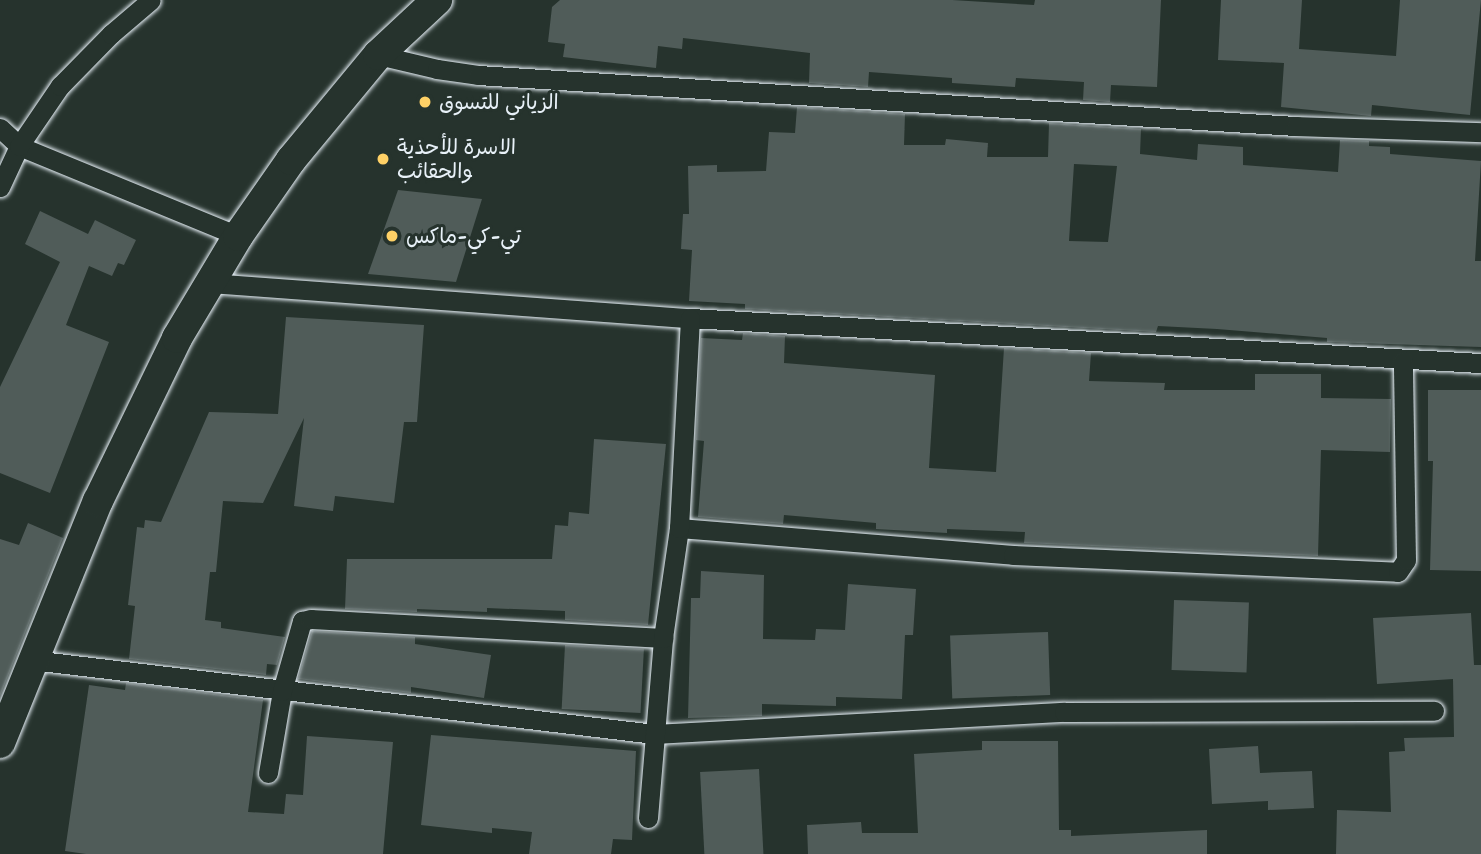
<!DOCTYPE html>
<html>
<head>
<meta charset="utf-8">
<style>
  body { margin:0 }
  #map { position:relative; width:1481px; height:854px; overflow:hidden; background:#26332d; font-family:Sriracha,"Playpen Sans Arabic",sans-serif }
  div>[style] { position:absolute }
  .building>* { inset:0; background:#505c59; transform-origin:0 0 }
  .roads { filter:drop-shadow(0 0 2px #e8f1f8) drop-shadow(0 0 2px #e8f1f8) }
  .street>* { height:19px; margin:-9.5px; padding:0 9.5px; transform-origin:9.5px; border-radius:9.5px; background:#26332d }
  .primary>* { height:30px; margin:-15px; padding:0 15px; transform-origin:15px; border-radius:15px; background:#26332d }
  .dots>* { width:19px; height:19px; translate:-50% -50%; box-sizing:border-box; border:4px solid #26332d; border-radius:50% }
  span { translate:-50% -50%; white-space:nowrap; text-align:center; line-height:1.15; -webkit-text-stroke:6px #26332d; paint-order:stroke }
  .poi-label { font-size:21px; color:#e8f1f8 }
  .left { translate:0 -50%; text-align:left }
</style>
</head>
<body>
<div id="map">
  <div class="building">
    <i style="clip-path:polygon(560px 0,952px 0,1034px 5px,1035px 0,1161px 0,1157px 87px,1111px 85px,1110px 102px,1083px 100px,1084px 82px,1016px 78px,1015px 87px,952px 83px,952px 78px,869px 72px,868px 87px,809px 83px,810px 53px,683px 38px,682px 49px,658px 46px,656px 68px,563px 57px,565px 44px,548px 42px,552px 7px)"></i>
    <i style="clip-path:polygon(1221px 0,1302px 0,1299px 49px,1396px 56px,1400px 0,1481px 0,1470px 115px,1372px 105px,1371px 116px,1281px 107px,1284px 63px,1218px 60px)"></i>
    <i style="clip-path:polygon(evenodd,797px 107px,905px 114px,904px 145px,945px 145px,946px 139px,988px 143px,987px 157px,1048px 157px,1049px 123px,1141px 129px,1140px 154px,1197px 160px,1198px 144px,1243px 147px,1243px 165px,1338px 172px,1340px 140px,1369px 141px,1369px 146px,1390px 147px,1390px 154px,1481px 161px,1475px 261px,1481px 261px,1481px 347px,1327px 342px,1327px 338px,1217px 329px,1158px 326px,1156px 332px,745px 309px,745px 304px,689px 301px,692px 250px,681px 249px,683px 214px,689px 214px,688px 166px,717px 165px,717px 172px,766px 171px,769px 132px,795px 133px,797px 107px,1074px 164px,1117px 166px,1108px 242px,1069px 241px,1074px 164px)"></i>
    <i style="clip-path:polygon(398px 190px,482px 199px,456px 282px,368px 274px)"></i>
    <i style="clip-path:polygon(40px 211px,88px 234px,95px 220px,136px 240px,124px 265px,118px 263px,112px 276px,89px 266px,66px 325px,109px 342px,50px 493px,0 473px,0 387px,60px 262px,25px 244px)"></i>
    <i style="clip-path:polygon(286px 317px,424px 325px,417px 422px,404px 422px,394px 503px,335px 496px,333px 511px,294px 506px,304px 418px,263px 503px,223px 501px,216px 572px,210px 572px,205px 620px,221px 622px,221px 628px,285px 637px,277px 665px,267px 664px,266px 675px,129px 659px,135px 606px,128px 605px,137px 527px,144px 528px,145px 520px,161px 522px,209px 412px,278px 414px)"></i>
    <i style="clip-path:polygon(743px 333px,785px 336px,784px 363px,935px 375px,929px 468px,996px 472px,1004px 348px,1091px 353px,1089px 381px,1165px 383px,1164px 390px,1255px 390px,1255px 374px,1321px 374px,1321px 398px,1391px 399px,1390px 452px,1321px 450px,1318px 556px,1024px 543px,1025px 532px,947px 529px,947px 533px,876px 529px,876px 523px,784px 515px,783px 524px,698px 517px,704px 441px,696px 440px,701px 338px,742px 340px)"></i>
    <i style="clip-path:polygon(1428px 390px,1481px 390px,1481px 571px,1430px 570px,1433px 461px,1428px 461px)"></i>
    <i style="clip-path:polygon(594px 439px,666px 444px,648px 625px,565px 620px,565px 611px,487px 608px,487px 612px,417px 609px,417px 612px,345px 609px,347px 559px,552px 559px,555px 525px,568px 526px,569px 512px,589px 514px)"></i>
    <i style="clip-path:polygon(28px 523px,63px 538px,0 696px,0 539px,19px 545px)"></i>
    <i style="clip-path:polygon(701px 571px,764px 575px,763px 639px,815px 640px,816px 629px,845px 630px,848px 584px,916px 589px,913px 635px,905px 635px,902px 699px,836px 697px,836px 706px,762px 704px,762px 716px,688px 718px,691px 598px,700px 598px)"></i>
    <i style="left:1174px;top:600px;width:75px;height:70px;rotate:2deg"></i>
    <i style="clip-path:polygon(1471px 613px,1474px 665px,1481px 665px,1481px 854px,1336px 854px,1337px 810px,1391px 812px,1389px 752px,1405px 751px,1404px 738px,1454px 737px,1453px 679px,1377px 684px,1373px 618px)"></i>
    <i style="clip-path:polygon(312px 631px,415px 637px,415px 644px,491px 655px,484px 698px,411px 687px,411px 693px,298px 679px)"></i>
    <i style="left:1048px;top:632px;width:63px;height:98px;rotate:88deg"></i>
    <i style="left:565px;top:645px;width:79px;height:64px;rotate:3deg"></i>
    <i style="clip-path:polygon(126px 683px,263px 700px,248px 812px,284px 814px,286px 794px,303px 795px,307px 736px,393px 742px,383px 854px,86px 854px,65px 851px,89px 685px,125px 690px)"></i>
    <i style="clip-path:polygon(431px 735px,636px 751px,632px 840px,613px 839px,611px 854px,529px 854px,532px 832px,492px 828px,492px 833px,421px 825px)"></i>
    <i style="clip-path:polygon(982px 741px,1058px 741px,1059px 830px,1071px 830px,1071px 836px,1207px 830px,1207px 854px,808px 854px,807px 825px,861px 822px,862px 833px,918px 833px,914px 754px,982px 750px)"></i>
    <i style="clip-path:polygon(1258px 746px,1260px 773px,1312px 771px,1314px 808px,1268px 810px,1268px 801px,1212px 804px,1209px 749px)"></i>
    <i style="left:759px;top:769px;width:85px;height:59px;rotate:87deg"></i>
  </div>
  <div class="roads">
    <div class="street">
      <i style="left:378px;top:55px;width:61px;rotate:13.3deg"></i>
      <i style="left:437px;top:69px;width:41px;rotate:8.3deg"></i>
      <i style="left:478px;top:75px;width:820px;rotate:3.57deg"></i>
      <i style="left:1296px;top:126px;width:185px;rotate:1.9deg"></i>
      <i style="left:0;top:128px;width:26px;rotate:43deg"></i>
      <i style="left:19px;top:146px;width:237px;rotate:22.3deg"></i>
      <i style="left:0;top:187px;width:45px;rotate:-65.1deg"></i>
      <i style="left:19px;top:146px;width:73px;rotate:-55.7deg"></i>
      <i style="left:60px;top:86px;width:73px;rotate:-45.6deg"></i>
      <i style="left:111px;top:34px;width:52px;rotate:-40.4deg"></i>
      <i style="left:209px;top:283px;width:482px;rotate:4.2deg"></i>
      <i style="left:690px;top:318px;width:792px;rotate:3.26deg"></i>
      <i style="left:679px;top:528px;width:335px;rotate:4.6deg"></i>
      <i style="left:1013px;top:555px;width:385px;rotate:2.5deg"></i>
      <i style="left:1398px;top:572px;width:14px;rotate:-56deg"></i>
      <i style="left:1406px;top:560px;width:199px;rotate:-90.9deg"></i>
      <i style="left:32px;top:660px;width:626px;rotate:6.78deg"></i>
      <i style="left:654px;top:734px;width:411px;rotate:-3.1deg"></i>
      <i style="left:1064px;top:712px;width:370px;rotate:-0.2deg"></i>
      <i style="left:268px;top:773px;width:83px;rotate:-80.3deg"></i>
      <i style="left:282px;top:691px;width:73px;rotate:-74.1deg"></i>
      <i style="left:302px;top:621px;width:9px;rotate:-13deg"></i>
      <i style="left:311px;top:619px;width:353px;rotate:3.1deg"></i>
      <i style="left:648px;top:818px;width:181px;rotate:-85.2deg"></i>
      <i style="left:663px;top:638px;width:111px;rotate:-81.7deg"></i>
      <i style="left:679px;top:528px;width:210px;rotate:-87deg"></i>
    </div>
    <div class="primary">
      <i style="left:0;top:743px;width:261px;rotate:-68deg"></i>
      <i style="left:98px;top:501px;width:181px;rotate:-64.1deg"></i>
      <i style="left:177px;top:338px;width:119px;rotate:-59.1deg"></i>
      <i style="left:238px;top:236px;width:93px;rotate:-55.1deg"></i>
      <i style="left:291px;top:160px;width:136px;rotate:-50.4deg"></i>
      <i style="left:378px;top:55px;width:81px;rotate:-43deg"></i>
    </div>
  </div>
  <div class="dots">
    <i style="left:425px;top:102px;background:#ffd166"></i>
    <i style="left:383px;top:159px;background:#ffd166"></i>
    <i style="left:392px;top:236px;background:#ffd166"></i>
  </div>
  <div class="poi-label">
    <span class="left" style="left:439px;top:102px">الزياني للتسوق</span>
    <span class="left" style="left:397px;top:159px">الاسرة للأحذية<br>والحقائب</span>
    <span class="left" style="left:406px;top:236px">تي-كي-ماكس</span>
  </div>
</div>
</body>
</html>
